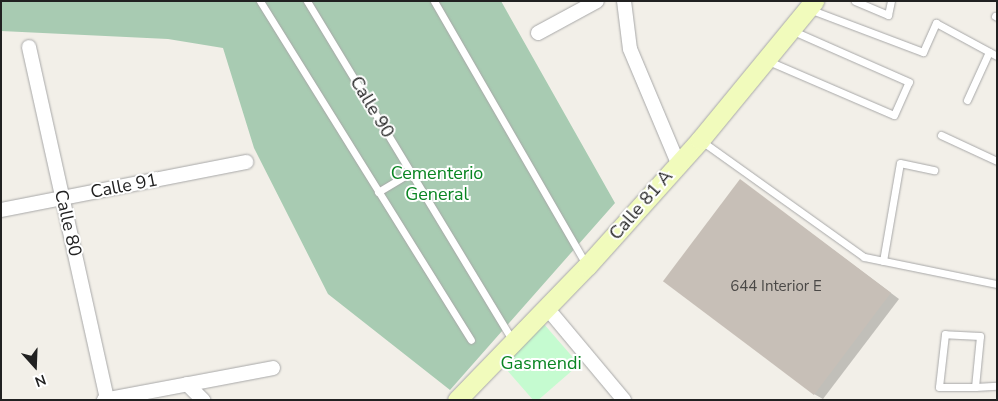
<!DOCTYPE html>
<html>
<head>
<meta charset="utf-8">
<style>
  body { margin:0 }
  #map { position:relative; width:998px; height:401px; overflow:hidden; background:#f2efe8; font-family:"Nunito Sans",sans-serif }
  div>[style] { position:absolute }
  .cemetery>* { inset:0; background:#a8cbb2 }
  .park>* { inset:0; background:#c5fbd0; transform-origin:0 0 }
  .shadow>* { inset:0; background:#0003 }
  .building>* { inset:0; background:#c7bfb7; transform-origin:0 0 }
  .roads { filter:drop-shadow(0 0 1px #a8a8a8) drop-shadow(0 0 1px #a8a8a8) }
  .lane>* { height:7px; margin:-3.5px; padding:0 3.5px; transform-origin:3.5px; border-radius:3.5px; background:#fff }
  .street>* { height:14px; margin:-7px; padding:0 7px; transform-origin:7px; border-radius:7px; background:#fff }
  .secondary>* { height:19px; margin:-9.5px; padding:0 9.5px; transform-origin:9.5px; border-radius:9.5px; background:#f1fbbc }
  span { translate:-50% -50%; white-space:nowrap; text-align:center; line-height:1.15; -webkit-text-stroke:4px #fff; paint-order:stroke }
  .number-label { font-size:15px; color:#4a4846 }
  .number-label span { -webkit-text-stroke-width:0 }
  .street-label { font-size:18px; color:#212121 }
  .park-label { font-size:18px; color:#098522 }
  .frame { position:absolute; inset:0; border:2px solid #212121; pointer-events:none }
  .north { position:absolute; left:10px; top:341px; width:50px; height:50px; -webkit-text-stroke:4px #fff; paint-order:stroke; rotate:160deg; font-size:14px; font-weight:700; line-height:20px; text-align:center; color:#212121 }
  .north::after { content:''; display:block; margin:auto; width:18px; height:22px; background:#212121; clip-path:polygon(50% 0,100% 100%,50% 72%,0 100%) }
</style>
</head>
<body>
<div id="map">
  <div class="cemetery">
    <i style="clip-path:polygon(1px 1px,501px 1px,615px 203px,450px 390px,328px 294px,254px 148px,223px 48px,168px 39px,1px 31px)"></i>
  </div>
  <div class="park">
    <i style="left:543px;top:323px;width:55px;height:58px;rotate:49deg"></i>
  </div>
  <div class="shadow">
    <i style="clip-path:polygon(740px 180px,899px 299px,823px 399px,814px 394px)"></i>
  </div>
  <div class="building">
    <i style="left:740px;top:179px;width:189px;height:128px;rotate:37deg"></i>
  </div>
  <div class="roads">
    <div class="lane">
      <i style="left:260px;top:1px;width:399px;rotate:58.1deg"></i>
      <i style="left:307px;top:1px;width:395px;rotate:58.8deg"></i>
      <i style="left:434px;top:1px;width:306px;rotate:60deg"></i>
      <i style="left:855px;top:1px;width:36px;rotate:23deg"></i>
      <i style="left:888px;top:15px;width:14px;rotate:-78deg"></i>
      <i style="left:809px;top:9px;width:122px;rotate:20.7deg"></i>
      <i style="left:923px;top:52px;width:32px;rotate:-66deg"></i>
      <i style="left:936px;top:23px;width:69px;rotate:28.4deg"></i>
      <i style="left:995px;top:16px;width:2px;rotate:27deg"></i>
      <i style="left:766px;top:60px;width:139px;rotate:23.3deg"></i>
      <i style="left:894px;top:115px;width:36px;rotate:-66deg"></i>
      <i style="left:909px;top:82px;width:129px;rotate:-156.2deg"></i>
      <i style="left:967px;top:100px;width:53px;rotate:-65.4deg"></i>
      <i style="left:941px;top:135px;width:62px;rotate:24.9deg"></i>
      <i style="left:700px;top:140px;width:201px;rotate:35.5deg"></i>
      <i style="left:864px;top:257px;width:136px;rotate:11.5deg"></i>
      <i style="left:378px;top:192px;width:39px;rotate:-31deg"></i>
      <i style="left:883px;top:261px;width:99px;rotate:-80.2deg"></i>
      <i style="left:900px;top:163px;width:35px;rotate:12deg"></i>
      <i style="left:975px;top:387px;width:51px;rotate:-84.4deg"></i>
      <i style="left:980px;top:336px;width:35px;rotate:-177deg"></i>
      <i style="left:945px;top:334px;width:53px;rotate:96.5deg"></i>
      <i style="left:939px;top:387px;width:36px"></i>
      <i style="left:975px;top:387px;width:22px;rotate:-3deg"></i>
    </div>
    <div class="street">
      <i style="left:624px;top:1px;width:48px;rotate:82.9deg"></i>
      <i style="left:630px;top:49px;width:124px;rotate:67.2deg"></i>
      <i style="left:538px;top:33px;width:67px;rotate:-28.5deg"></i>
      <i style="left:29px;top:47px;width:361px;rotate:77.5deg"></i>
      <i style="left:1px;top:210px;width:250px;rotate:-11.1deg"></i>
      <i style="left:547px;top:308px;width:120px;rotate:50.1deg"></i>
      <i style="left:187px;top:384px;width:23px;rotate:45deg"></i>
      <i style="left:104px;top:400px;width:172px;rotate:-10.7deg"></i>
    </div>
    <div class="secondary">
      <i style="left:457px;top:400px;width:187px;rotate:-45.9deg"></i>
      <i style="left:587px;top:266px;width:169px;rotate:-48.1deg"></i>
      <i style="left:700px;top:140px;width:180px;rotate:-50.6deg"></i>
    </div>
  </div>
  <div class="number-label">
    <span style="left:776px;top:287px">644 Interior E</span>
  </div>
  <div class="street-label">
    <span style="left:372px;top:107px;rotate:59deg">Calle 90</span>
    <span style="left:124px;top:186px;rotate:-11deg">Calle 91</span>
    <span style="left:641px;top:205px;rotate:-49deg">Calle 81 A</span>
    <span style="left:68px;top:223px;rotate:77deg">Calle 80</span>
  </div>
  <div class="park-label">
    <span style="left:437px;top:184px">Cementerio<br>General</span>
    <span style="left:541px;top:363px">Gasmendi</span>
  </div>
  <div class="frame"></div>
  <div class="north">N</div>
</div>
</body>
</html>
